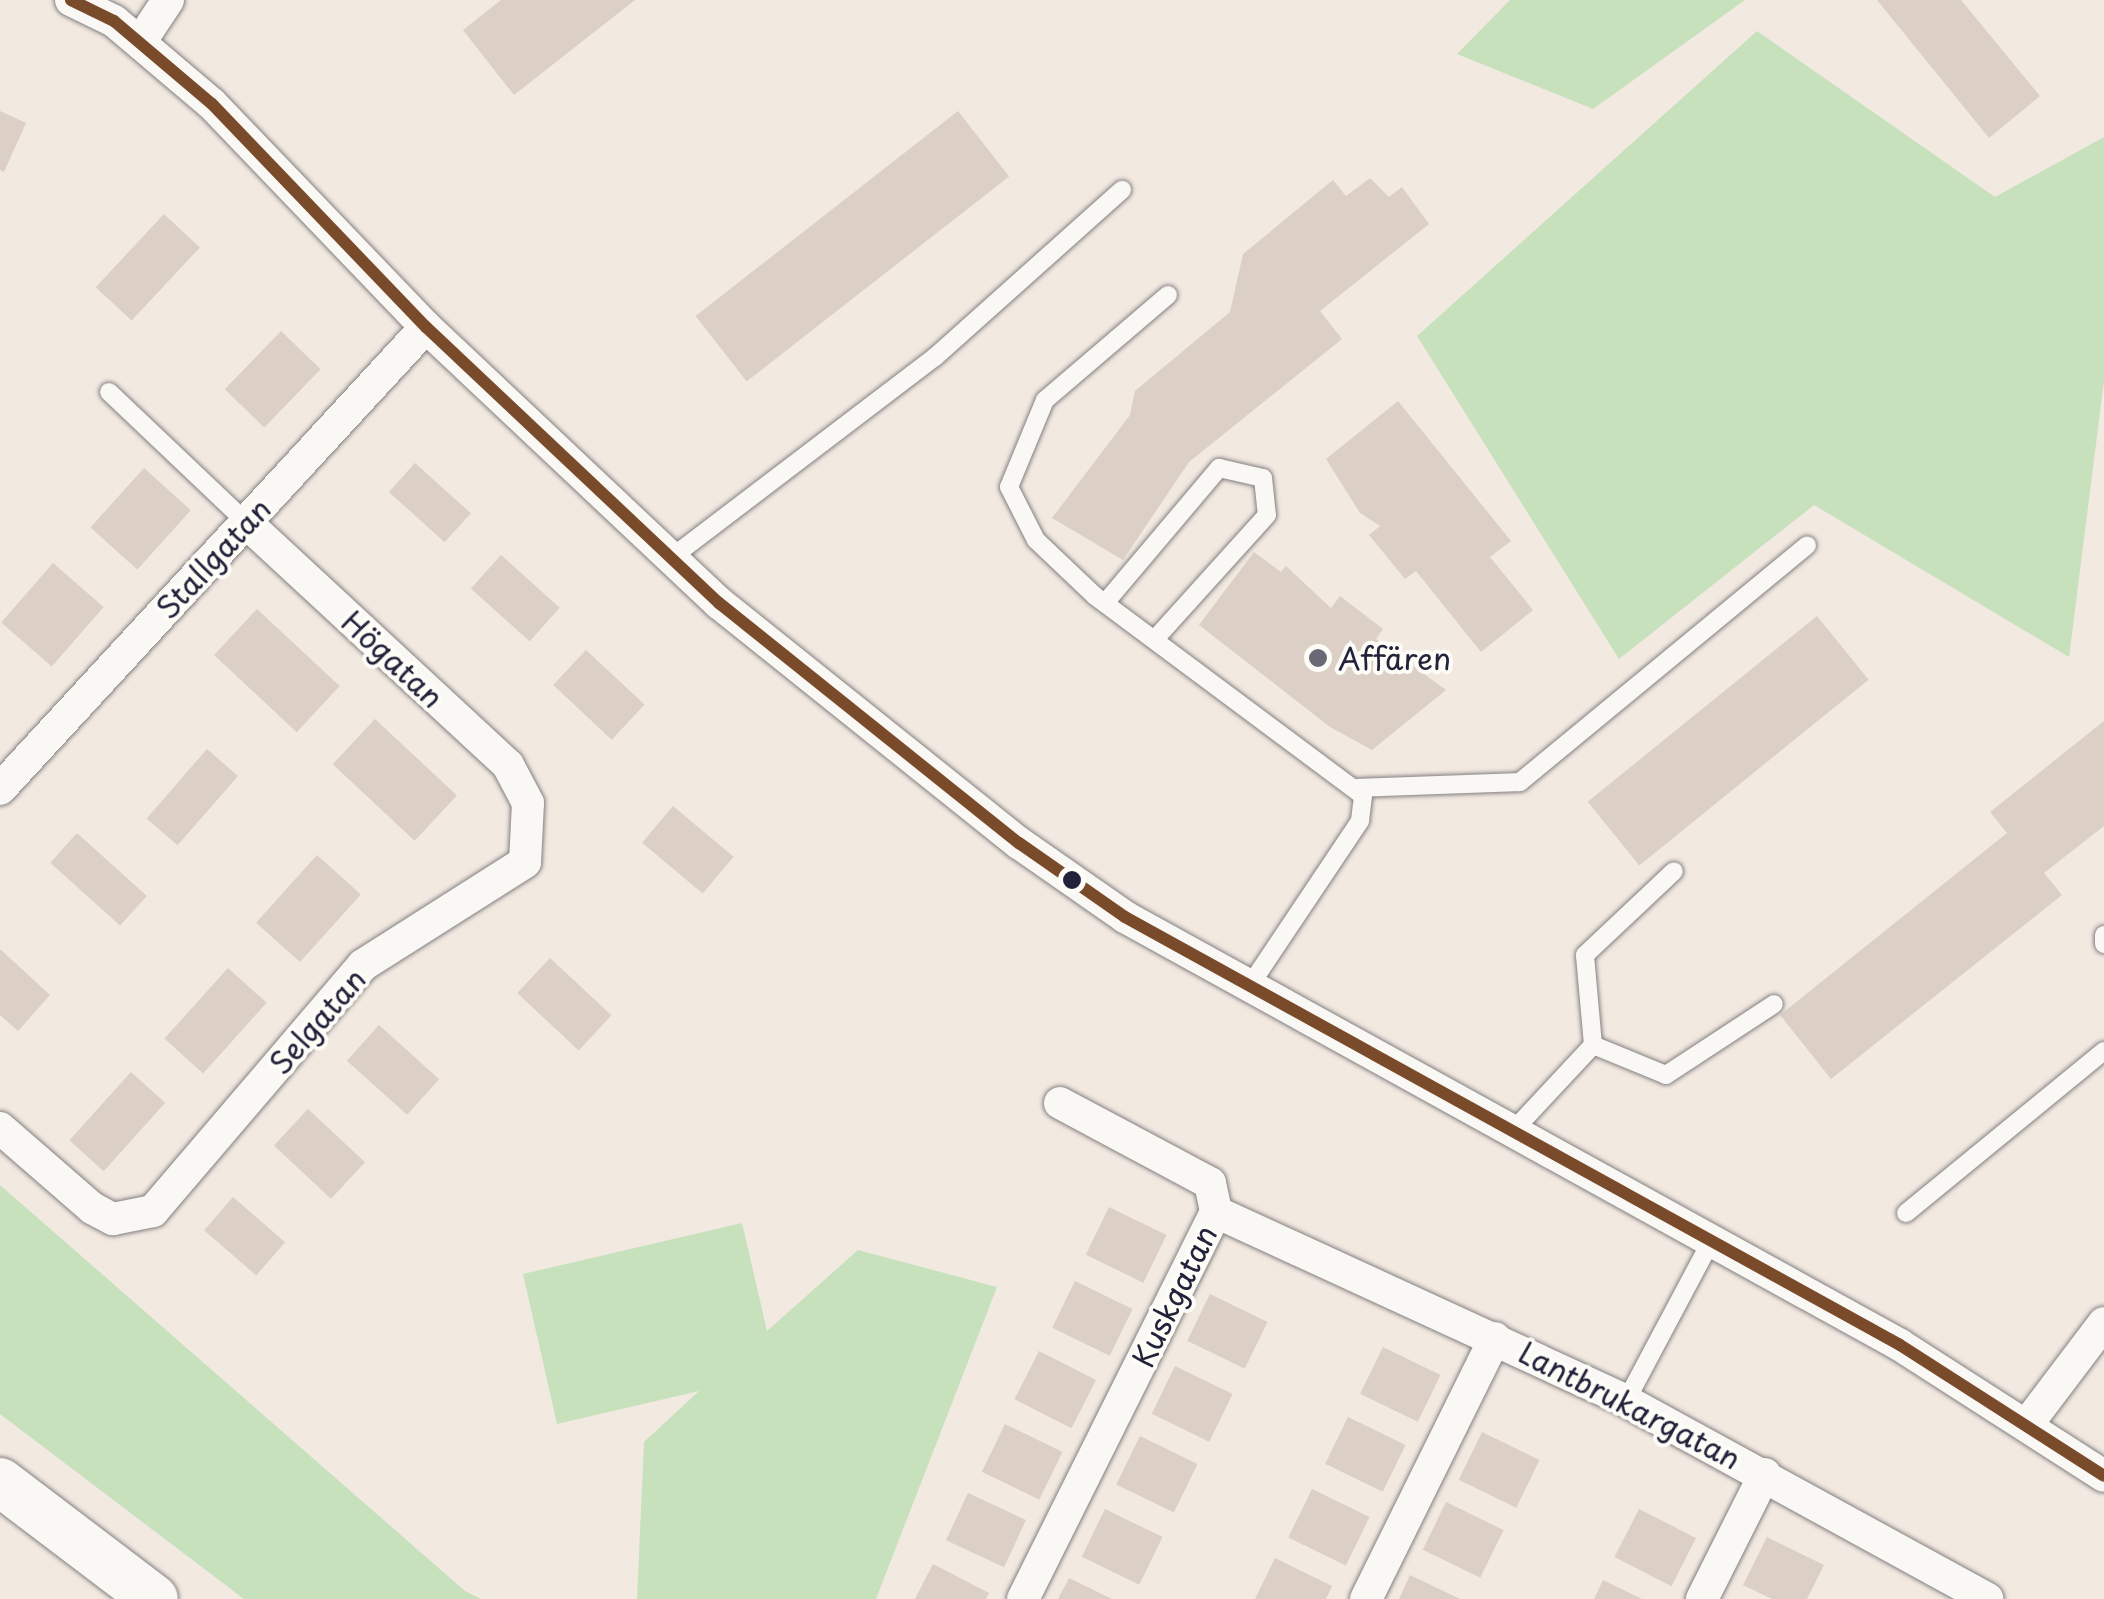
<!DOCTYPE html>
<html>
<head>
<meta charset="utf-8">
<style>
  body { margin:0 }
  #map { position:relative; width:2104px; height:1599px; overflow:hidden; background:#f2e9e1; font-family:"Playpen Sans",sans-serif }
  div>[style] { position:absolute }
  .green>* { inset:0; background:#c7e1bd }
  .building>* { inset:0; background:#dccfc6; transform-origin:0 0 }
  .roads { filter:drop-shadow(0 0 2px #848081) drop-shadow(0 0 2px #848081) }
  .lane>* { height:18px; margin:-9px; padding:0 9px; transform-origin:9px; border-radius:9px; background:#faf8f5 }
  .street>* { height:32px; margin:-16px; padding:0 16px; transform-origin:16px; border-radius:16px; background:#faf8f5 }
  .secondary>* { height:48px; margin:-24px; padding:0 24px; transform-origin:24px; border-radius:24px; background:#faf8f5 }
  .bus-1>* { height:12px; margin:-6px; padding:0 6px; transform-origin:6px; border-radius:6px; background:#7a4b2a }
  .dots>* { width:28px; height:28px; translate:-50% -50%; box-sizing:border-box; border:5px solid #fdfcf7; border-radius:50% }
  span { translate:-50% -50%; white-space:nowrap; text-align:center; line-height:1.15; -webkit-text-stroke:8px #fdfcf7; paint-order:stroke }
  .street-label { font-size:30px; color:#22223b }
  .poi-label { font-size:30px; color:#22223b }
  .left { translate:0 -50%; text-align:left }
</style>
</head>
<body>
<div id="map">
  <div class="green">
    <i style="clip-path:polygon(1510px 0,1745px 0,1593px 109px,1457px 54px)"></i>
    <i style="clip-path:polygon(1757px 31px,1995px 197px,2104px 137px,2104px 381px,2069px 657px,1814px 505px,1619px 659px,1417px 336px)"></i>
    <i style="clip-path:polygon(0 1185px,465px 1591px,481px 1599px,244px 1599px,0 1414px)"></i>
    <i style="clip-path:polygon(742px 1223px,767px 1331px,858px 1250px,997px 1287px,876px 1599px,637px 1599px,644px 1442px,699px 1391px,557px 1424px,523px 1274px)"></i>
  </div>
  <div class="building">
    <i style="clip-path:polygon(501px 0,635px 0,514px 95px,463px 30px)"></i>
    <i style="clip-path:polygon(1877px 0,1961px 0,2040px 96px,1989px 138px)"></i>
    <i style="clip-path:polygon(0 111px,26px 123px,4px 172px,0 170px)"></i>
    <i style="left:958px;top:111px;width:83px;height:333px;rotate:52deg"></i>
    <i style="clip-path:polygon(1370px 178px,1389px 197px,1402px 187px,1429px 224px,1320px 311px,1342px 339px,1189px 462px,1123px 560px,1052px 518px,1130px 415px,1135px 391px,1230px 312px,1243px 254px,1333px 180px,1346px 196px)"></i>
    <i style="left:164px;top:214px;width:49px;height:100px;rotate:43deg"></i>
    <i style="left:281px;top:331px;width:55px;height:81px;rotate:44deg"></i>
    <i style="clip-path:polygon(1398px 401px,1511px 541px,1490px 557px,1533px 610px,1481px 652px,1416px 571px,1405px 579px,1369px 535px,1380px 526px,1360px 513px,1326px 459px)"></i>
    <i style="left:415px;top:463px;width:75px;height:39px;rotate:42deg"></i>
    <i style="left:144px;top:468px;width:63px;height:80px;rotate:42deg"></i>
    <i style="clip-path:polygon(1254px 552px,1281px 572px,1286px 566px,1331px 608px,1340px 596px,1383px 629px,1376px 639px,1446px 690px,1372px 750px,1330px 727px,1199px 625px)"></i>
    <i style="left:501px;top:555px;width:79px;height:45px;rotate:42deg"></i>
    <i style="left:53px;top:563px;width:67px;height:79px;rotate:41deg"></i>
    <i style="left:257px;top:609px;width:113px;height:63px;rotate:43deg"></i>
    <i style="left:1817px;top:616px;width:82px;height:295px;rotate:51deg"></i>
    <i style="left:586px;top:650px;width:80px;height:48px;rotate:43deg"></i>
    <i style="left:375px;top:719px;width:112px;height:62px;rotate:43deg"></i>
    <i style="clip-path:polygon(2104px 721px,2104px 826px,2044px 873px,2062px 895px,1831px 1079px,1780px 1015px,2007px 833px,1990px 812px)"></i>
    <i style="left:207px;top:749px;width:41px;height:92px;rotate:41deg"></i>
    <i style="left:673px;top:806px;width:79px;height:48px;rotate:40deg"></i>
    <i style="left:77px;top:833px;width:94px;height:40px;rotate:42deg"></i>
    <i style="left:317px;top:855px;width:59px;height:91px;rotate:42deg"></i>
    <i style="clip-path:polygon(0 949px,50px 995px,18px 1031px,0 1015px)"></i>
    <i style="left:550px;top:958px;width:84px;height:48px;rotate:43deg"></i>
    <i style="left:228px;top:968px;width:52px;height:95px;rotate:42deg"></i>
    <i style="left:379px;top:1025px;width:81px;height:48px;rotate:42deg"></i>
    <i style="left:131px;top:1072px;width:46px;height:92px;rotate:42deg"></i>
    <i style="left:308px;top:1109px;width:78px;height:50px;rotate:43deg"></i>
    <i style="left:233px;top:1197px;width:69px;height:44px;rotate:41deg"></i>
    <i style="left:1109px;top:1207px;width:64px;height:53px;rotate:26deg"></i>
    <i style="left:1075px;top:1281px;width:64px;height:52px;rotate:26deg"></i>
    <i style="left:1210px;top:1294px;width:64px;height:52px;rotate:26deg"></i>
    <i style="left:1383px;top:1347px;width:64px;height:52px;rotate:26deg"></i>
    <i style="left:1039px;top:1351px;width:64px;height:54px;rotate:27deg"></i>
    <i style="left:1175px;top:1366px;width:64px;height:53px;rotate:26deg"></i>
    <i style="left:1348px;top:1417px;width:64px;height:52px;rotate:26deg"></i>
    <i style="left:1005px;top:1424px;width:64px;height:53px;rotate:26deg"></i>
    <i style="left:1482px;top:1432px;width:64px;height:53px;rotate:26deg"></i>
    <i style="left:1140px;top:1436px;width:64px;height:54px;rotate:26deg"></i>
    <i style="left:1312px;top:1489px;width:64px;height:54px;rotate:26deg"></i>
    <i style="left:968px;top:1493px;width:64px;height:52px;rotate:25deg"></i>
    <i style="left:1446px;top:1502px;width:64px;height:53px;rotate:26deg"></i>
    <i style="left:1105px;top:1509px;width:64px;height:53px;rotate:26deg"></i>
    <i style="left:1639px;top:1509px;width:64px;height:54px;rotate:27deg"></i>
    <i style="clip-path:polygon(1767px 1537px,1824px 1565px,1807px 1599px,1772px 1599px,1743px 1585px)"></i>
    <i style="clip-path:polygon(1275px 1558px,1332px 1586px,1326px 1599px,1255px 1599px)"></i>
    <i style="clip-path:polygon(933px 1564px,989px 1593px,986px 1599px,915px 1599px)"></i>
    <i style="clip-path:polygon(1410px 1575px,1460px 1599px,1399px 1599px)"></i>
    <i style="clip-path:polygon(1069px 1578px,1112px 1599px,1058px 1599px)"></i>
    <i style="clip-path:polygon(1603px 1580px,1642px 1599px,1594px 1599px)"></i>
  </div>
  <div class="roads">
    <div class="lane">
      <i style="left:1168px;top:295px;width:162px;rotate:139.5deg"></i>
      <i style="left:1045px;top:400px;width:94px;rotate:112.5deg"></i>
      <i style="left:1009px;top:487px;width:59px;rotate:63deg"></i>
      <i style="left:1036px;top:540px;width:81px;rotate:43.5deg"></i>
      <i style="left:1095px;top:596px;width:334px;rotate:36.7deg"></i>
      <i style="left:1363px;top:796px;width:25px;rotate:97deg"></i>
      <i style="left:1360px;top:821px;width:201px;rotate:123.8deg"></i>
      <i style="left:109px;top:392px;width:190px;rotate:43.5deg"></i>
      <i style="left:671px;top:558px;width:332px;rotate:-37.3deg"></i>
      <i style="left:935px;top:357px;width:251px;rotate:-41.8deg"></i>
      <i style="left:1105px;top:603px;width:177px;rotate:-49.8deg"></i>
      <i style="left:1219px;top:468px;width:45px;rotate:12.8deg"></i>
      <i style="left:1263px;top:478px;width:37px;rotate:84deg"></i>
      <i style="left:1267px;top:515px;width:167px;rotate:132.1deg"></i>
      <i style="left:1357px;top:788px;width:163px;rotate:-2.1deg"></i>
      <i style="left:1520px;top:782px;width:372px;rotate:-39.5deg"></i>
      <i style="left:2104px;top:935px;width:9px;rotate:90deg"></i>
      <i style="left:1593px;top:1045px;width:79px;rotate:22.3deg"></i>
      <i style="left:1666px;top:1075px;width:129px;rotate:-33.3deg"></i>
      <i style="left:1511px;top:1133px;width:120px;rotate:-47deg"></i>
      <i style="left:1593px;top:1045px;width:90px;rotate:-95.1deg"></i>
      <i style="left:1585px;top:955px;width:122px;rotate:-43.3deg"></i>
      <i style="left:1906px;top:1213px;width:256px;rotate:-39.3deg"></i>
      <i style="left:1626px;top:1401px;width:179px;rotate:-62deg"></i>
    </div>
    <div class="street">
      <i style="left:71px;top:0;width:48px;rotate:26deg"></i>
      <i style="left:114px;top:21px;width:128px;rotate:40.3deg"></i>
      <i style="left:212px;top:104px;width:309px;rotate:46.2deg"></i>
      <i style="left:426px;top:327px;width:403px;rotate:43.3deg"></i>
      <i style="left:719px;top:603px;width:384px;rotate:38.7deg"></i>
      <i style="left:1019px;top:843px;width:129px;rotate:34.9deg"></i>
      <i style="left:1125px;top:917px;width:885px;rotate:28.91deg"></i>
      <i style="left:1900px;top:1345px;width:242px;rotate:32.7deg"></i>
      <i style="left:141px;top:41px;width:49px;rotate:-56.6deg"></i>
      <i style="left:0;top:789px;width:628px;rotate:-47.32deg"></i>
      <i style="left:1060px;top:1103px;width:170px;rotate:28.1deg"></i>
      <i style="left:1210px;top:1183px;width:30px;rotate:78deg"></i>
      <i style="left:0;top:1128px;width:122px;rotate:41deg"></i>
      <i style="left:92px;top:1208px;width:24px;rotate:28deg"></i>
      <i style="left:113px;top:1219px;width:41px;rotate:-11.3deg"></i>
      <i style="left:153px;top:1211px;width:323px;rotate:-49.5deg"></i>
      <i style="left:363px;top:965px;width:192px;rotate:-32.4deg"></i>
      <i style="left:525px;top:862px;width:59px;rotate:-87.1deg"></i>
      <i style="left:528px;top:803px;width:43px;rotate:-117.8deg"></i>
      <i style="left:508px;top:765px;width:356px;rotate:-137.2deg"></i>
      <i style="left:1216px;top:1212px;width:451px;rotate:24.7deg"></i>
      <i style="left:1626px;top:1401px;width:412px;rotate:28.7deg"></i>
      <i style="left:2029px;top:1422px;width:124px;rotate:-52.9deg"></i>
      <i style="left:1023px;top:1599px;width:432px;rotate:-63.5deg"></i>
      <i style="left:1366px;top:1599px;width:291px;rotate:-63.7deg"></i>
      <i style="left:1702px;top:1599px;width:140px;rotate:-63.3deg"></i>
    </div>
    <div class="secondary">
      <i style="left:0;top:1482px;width:193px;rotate:37.2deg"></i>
    </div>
  </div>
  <div class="bus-1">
    <i style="left:71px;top:0;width:48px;rotate:26deg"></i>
    <i style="left:114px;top:21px;width:128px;rotate:40.3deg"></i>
    <i style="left:212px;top:104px;width:309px;rotate:46.2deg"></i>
    <i style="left:426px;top:327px;width:403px;rotate:43.3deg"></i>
    <i style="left:719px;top:603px;width:384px;rotate:38.7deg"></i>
    <i style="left:1019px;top:843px;width:129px;rotate:34.9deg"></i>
    <i style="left:1125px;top:917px;width:885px;rotate:28.91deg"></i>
    <i style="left:1900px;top:1345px;width:242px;rotate:32.7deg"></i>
  </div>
  <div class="dots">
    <i style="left:1318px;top:658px;background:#6b6875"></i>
    <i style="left:1072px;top:880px;background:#22223b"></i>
  </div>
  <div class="street-label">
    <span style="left:213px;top:558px;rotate:-47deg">Stallgatan</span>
    <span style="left:393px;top:659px;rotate:43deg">Högatan</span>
    <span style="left:317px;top:1021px;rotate:-49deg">Selgatan</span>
    <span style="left:1174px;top:1296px;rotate:-64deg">Kuskgatan</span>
    <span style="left:1630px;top:1405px;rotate:27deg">Lantbrukargatan</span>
  </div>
  <div class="poi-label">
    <span class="left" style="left:1338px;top:658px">Affären</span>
  </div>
</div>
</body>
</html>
